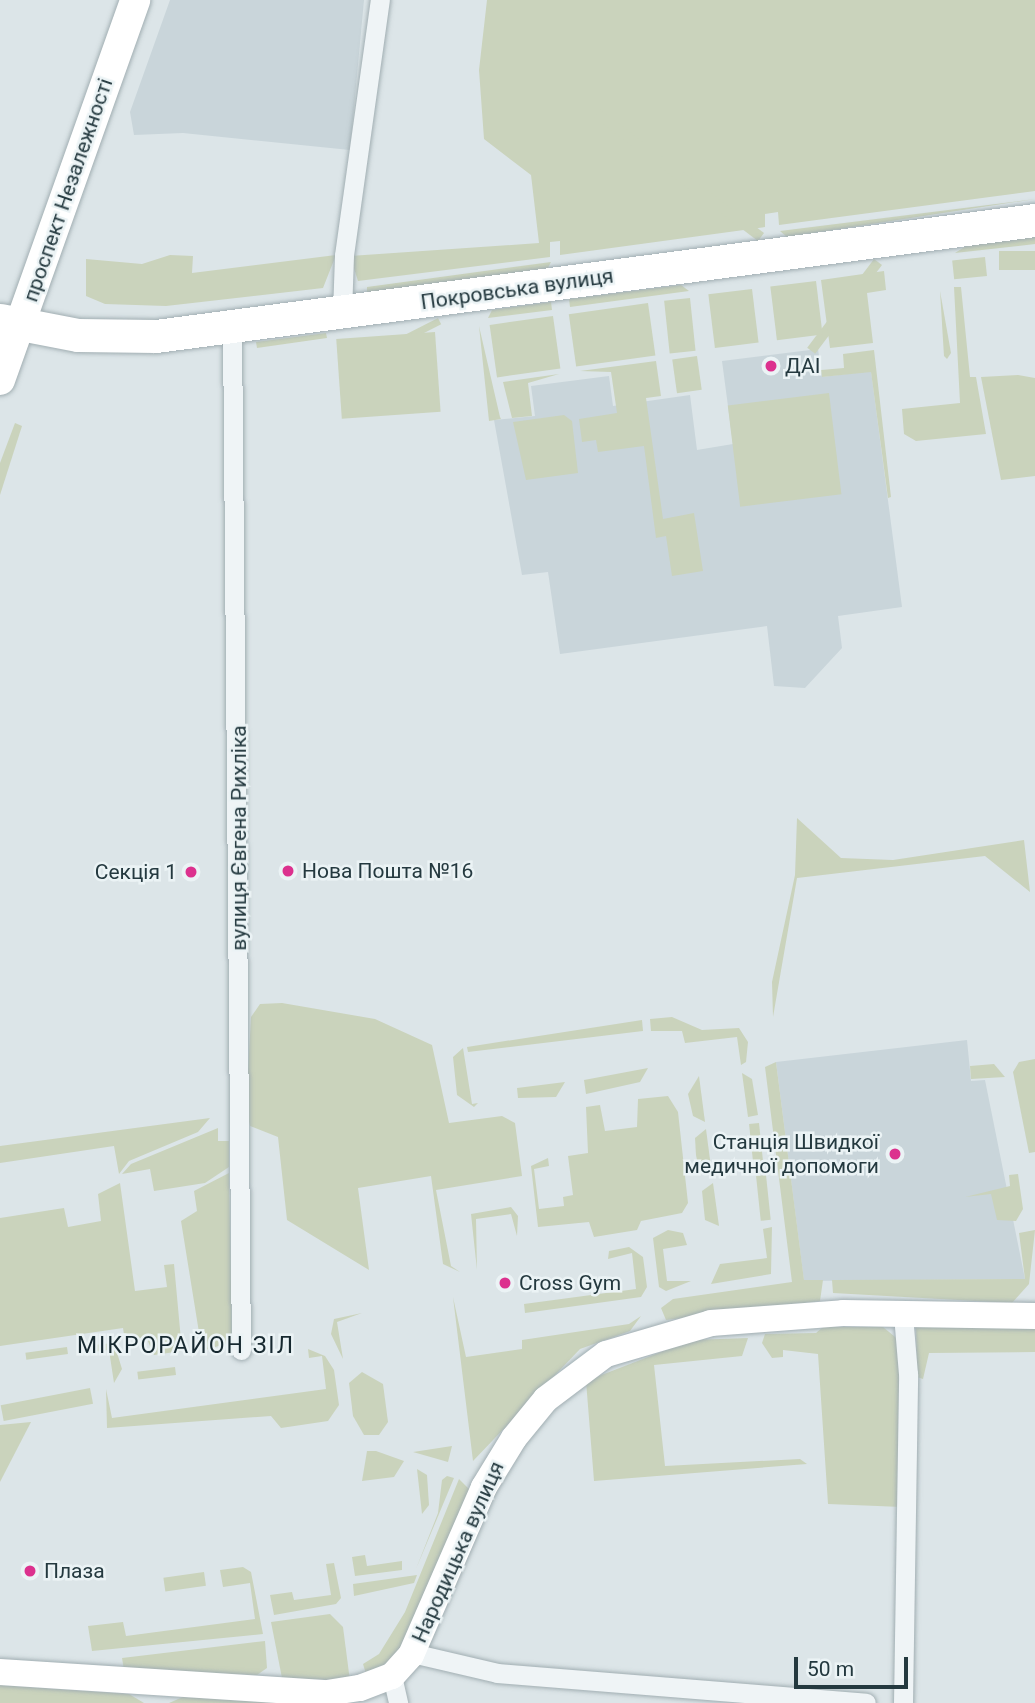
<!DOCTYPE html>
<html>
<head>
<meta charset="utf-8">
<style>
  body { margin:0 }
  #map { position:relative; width:1035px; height:1703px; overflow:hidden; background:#dce5e8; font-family:Roboto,sans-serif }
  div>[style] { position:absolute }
  .built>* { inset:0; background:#c9d5da }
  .green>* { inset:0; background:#cad3bc; transform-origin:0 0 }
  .roads { filter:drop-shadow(0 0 2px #a1aeb2) drop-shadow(0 0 2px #a1aeb2) }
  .street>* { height:19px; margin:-9.5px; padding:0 9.5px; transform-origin:9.5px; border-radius:9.5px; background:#eff4f6 }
  .secondary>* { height:26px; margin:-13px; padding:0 13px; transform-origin:13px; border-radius:13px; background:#fff }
  .primary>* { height:30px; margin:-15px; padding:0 15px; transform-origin:15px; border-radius:15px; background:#fff }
  .highway>* { height:33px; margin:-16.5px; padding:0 16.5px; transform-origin:16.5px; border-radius:16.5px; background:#fff }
  .dots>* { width:19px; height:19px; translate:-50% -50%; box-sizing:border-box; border:4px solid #ebf3f5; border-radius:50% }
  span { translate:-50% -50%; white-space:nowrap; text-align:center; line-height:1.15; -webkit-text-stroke:5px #ebf3f5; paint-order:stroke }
  .street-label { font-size:21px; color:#24393f }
  .poi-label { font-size:21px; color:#24393f }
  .left { translate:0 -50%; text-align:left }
  .right { translate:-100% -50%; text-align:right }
  .neighbourhood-label { font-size:23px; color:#172930; letter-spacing:2px }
  .scale { position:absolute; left:794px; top:1657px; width:114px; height:32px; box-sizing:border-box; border:4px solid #24393f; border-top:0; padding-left:9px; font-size:21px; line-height:24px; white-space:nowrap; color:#24393f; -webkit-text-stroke:5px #ebf3f5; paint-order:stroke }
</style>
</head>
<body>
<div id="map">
  <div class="built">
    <i style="clip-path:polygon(170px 0,364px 0,350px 150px,183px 133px,134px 135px,130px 112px)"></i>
    <i style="clip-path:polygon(818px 349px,822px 377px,871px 371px,902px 607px,838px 616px,842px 648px,805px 688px,774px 686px,767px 626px,560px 654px,548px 572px,522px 575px,494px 420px,535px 416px,531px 386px,609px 376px,613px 406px,690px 395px,697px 450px,733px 444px,722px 361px)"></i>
    <i style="clip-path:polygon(967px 1040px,971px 1081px,985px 1080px,1025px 1279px,804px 1281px,776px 1062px)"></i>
  </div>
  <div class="green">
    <i style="clip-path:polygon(487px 0,1035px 0,1035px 191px,779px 225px,778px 212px,765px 214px,765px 227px,560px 255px,560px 241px,550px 242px,550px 257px,358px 281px,350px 256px,539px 243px,531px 175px,484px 139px,479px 70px)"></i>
    <i style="clip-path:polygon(1035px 199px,787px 237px,780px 231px)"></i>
    <i style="left:764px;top:233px;width:10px;height:205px;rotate:127deg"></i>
    <i style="clip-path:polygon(1035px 237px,1035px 244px,955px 253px,966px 246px)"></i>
    <i style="left:1035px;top:251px;width:19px;height:36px;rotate:90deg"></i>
    <i style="clip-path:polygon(170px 255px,193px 256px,192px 273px,336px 255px,323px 288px,166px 306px,105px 304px,86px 296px,86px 259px,142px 264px)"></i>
    <i style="left:985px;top:257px;width:19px;height:33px;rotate:84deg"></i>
    <i style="left:874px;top:259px;width:10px;height:111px;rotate:37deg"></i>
    <i style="clip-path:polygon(551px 262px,548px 268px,367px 295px,367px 287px)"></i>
    <i style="clip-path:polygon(884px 271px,886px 290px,867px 293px,873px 343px,830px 348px,821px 280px)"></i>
    <i style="left:816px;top:281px;width:54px;height:46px;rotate:83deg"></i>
    <i style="clip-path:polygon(681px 285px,689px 291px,570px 307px,569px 299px)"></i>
    <i style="clip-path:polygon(954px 287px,961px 287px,970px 377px,976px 377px,986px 434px,916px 441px,904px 434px,902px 409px,960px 403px)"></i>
    <i style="left:752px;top:289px;width:54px;height:44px;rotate:83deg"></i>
    <i style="clip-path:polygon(940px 291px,951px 353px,947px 359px,944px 356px)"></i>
    <i style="left:690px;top:298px;width:53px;height:26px;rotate:84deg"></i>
    <i style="clip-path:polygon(551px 302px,552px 310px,488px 318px,492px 310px)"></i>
    <i style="left:648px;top:303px;width:53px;height:80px;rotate:82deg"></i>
    <i style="left:553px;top:316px;width:53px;height:64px;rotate:82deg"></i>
    <i style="left:438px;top:318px;width:7px;height:104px;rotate:63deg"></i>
    <i style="clip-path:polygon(479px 326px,500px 417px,501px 419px,489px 421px)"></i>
    <i style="left:435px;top:332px;width:80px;height:99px;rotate:86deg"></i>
    <i style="clip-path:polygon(326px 333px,327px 338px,257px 348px,256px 342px)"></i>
    <i style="clip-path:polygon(874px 350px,891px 497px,888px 498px,871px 372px,822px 377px,821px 370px,844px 368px,843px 354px)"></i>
    <i style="left:697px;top:356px;width:34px;height:25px;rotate:82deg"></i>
    <i style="clip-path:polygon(656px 361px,661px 396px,646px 398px,663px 519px,694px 513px,703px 571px,672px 576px,666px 536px,656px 538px,644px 446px,598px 452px,596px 440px,582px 442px,579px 419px,617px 413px,611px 372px,580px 371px)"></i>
    <i style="clip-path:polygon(559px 374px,528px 383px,532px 416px,512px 418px,503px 382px)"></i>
    <i style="clip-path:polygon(1018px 375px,1035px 378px,1035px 476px,1001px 480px,981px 377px)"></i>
    <i style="left:829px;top:393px;width:102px;height:102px;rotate:83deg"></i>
    <i style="clip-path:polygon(564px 415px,572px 421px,578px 473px,526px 480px,513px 422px)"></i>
    <i style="clip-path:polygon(15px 423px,22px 426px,0 495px,0 463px)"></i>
    <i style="clip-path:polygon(797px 818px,841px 858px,893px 860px,1024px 840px,1030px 892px,985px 856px,797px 878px,773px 1017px,772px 982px,795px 875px)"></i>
    <i style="clip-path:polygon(282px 1003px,375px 1019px,432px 1045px,449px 1123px,502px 1116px,515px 1123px,522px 1176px,436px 1190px,451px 1266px,460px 1272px,443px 1264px,431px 1176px,358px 1188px,369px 1270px,287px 1220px,278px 1137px,250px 1126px,246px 1109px,251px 1017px,260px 1004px)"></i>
    <i style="clip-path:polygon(672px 1017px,702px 1030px,739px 1028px,748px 1042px,746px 1062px,741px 1065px,737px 1037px,685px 1043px,682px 1031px,651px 1031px,650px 1019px)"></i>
    <i style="clip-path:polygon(642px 1020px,643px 1031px,468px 1052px,467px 1047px)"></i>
    <i style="clip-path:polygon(463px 1048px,472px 1104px,478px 1103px,474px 1107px,457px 1095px,453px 1057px)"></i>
    <i style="clip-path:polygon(1035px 1059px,1035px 1152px,1029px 1153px,1013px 1072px,1019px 1062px)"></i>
    <i style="clip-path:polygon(776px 1062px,804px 1280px,823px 1280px,820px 1301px,666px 1320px,661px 1308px,673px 1299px,792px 1282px,765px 1067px)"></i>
    <i style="clip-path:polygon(994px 1064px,1005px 1077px,971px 1079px,970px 1066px)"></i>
    <i style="clip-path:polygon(648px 1068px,640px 1082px,586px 1094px,584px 1080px)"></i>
    <i style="clip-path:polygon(742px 1073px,752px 1079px,758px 1115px,748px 1117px)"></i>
    <i style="clip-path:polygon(699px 1076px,705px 1122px,693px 1116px,688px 1094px)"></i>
    <i style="clip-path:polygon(565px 1082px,556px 1097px,518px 1098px,517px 1088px)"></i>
    <i style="clip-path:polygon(668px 1096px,678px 1112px,688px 1203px,682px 1213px,641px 1221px,637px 1230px,594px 1237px,589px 1222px,538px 1227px,531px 1166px,548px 1158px,549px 1166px,534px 1169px,539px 1209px,564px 1206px,563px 1197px,573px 1195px,568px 1156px,588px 1153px,586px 1107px,600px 1105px,605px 1131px,637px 1127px,638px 1099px)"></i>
    <i style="clip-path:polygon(210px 1118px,198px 1132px,129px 1161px,119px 1174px,114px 1146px,0 1163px,0 1146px)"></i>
    <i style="left:759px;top:1123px;width:45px;height:10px;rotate:84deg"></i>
    <i style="clip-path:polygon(218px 1128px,218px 1141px,229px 1141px,229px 1167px,205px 1183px,154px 1191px,150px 1169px,122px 1174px,131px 1164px)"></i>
    <i style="clip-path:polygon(706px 1129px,712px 1175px,699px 1170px,696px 1155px,695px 1138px)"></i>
    <i style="clip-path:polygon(229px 1173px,232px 1342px,202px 1351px,181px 1221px,197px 1211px,194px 1191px)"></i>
    <i style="clip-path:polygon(1018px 1174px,1023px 1209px,1016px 1221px,997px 1220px,991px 1194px,965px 1197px,1010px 1186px,1009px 1175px)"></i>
    <i style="left:766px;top:1175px;width:45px;height:10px;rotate:84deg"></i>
    <i style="clip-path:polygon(120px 1183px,135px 1291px,167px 1287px,164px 1265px,174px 1264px,182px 1351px,154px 1355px,146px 1337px,125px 1341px,123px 1328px,0 1346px,0 1218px,64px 1208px,68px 1227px,101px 1221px,98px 1194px)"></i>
    <i style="clip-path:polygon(713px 1183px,719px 1226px,705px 1220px,702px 1191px)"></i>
    <i style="clip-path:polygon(511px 1207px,518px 1216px,517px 1236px,511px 1214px,476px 1219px,477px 1270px,471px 1214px)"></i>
    <i style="clip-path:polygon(772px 1227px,771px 1274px,711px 1284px,720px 1264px,767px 1258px,763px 1229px)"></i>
    <i style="clip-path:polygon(668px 1230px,683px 1233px,687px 1245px,663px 1249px,667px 1281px,691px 1281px,666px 1291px,659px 1287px,653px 1238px)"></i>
    <i style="clip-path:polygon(1035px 1230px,1029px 1284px,1012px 1303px,833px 1293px,832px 1280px,1025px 1279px,1019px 1233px)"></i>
    <i style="clip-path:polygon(629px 1247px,643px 1257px,647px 1287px,641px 1297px,525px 1313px,524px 1304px,636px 1289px,632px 1253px,608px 1259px,609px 1251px)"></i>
    <i style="clip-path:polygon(453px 1297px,466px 1357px,522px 1349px,522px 1340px,629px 1324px,641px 1316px,630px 1331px,580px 1349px,473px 1461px)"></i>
    <i style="clip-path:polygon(362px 1313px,337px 1322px,343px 1359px,331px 1334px,334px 1319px)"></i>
    <i style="clip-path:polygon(1035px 1324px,1035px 1352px,929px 1353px,923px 1379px,917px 1377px,916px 1326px)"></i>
    <i style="clip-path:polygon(823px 1327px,883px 1327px,900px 1341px,902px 1507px,828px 1504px,818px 1354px,783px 1350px,783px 1357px,772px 1358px,762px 1343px,765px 1334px,816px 1333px)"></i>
    <i style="clip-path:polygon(748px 1338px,742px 1356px,654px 1365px,665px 1466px,800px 1459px,807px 1464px,594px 1481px,586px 1381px,692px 1340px)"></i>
    <i style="clip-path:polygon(114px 1343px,122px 1369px,114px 1383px,109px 1350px,84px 1353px,83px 1346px)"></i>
    <i style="left:67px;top:1347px;width:7px;height:42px;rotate:82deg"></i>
    <i style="clip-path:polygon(308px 1349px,325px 1356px,334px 1370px,339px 1405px,328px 1421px,281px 1428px,271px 1416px,107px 1428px,106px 1389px,112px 1418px,326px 1389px,322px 1356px,309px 1358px)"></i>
    <i style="left:175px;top:1367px;width:8px;height:38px;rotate:83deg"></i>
    <i style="clip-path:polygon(362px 1372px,383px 1384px,388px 1422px,379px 1435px,364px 1435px,353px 1416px,349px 1383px)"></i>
    <i style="left:90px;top:1388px;width:16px;height:91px;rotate:79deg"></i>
    <i style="clip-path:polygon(31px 1422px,0 1482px,0 1425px)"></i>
    <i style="clip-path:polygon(452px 1446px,448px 1462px,413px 1452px)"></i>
    <i style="clip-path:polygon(367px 1451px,376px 1451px,404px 1461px,394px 1477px,362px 1481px)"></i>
    <i style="clip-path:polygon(417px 1469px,427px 1475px,429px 1505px,422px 1514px)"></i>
    <i style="clip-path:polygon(447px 1476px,454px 1478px,416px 1569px,438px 1513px,442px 1480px)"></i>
    <i style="clip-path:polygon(459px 1479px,470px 1490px,400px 1657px,367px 1677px,363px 1664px,379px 1654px,405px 1612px)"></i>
    <i style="clip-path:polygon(365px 1555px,367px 1566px,402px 1561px,402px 1570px,355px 1576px,352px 1557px)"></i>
    <i style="clip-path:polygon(334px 1563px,341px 1598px,336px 1604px,274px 1615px,270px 1595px,292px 1592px,294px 1600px,331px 1595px,326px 1564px)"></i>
    <i style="clip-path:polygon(243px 1567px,251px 1572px,263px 1634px,92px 1651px,88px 1626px,123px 1622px,126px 1636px,255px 1619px,250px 1583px,223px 1587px,220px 1570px)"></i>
    <i style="left:204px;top:1572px;width:14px;height:41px;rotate:82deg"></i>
    <i style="clip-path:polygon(417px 1575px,414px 1583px,354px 1596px,353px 1584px)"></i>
    <i style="clip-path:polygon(330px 1614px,343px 1627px,350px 1681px,282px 1678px,271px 1622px)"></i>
    <i style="clip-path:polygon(265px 1641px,267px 1668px,257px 1675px,124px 1670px,122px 1658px)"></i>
    <i style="clip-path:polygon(0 1685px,129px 1694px,144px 1703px,0 1703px)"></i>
    <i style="clip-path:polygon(183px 1697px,281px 1703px,169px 1703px)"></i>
  </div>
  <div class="roads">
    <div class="street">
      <i style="left:342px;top:313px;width:58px;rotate:-88deg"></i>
      <i style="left:344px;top:255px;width:258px;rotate:-82deg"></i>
      <i style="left:232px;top:327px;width:1023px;rotate:89.5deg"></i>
      <i style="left:412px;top:1653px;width:87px;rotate:13.2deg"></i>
      <i style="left:497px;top:1673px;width:370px;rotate:4.6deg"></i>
      <i style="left:392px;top:1676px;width:28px;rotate:77deg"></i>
      <i style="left:903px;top:1703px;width:329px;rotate:-89.1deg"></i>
      <i style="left:908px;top:1374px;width:59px;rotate:-94.8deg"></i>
    </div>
    <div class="secondary">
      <i style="left:0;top:1672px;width:328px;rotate:3.7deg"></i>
      <i style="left:327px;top:1693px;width:33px;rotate:-9deg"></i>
      <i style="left:360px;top:1688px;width:34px;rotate:-21deg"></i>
      <i style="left:392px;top:1676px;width:28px;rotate:-48deg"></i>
      <i style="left:411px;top:1655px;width:183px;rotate:-66.5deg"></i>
      <i style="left:484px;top:1487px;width:57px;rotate:-58.5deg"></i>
      <i style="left:514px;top:1438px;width:50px;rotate:-50.6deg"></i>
      <i style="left:546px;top:1399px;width:75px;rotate:-36.9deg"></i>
      <i style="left:606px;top:1354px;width:109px;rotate:-16.4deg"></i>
      <i style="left:711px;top:1323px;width:132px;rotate:-4.3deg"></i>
      <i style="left:843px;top:1313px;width:192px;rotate:0.9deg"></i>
    </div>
    <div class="primary">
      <i style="left:0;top:380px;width:403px;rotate:-70.4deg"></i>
    </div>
    <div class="highway">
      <i style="left:0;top:320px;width:79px;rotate:10.9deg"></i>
      <i style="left:78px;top:335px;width:78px;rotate:0.7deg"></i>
      <i style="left:156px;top:336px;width:887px;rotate:-7.52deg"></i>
    </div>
  </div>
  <div class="dots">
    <i style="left:771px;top:366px;background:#dc318e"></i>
    <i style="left:288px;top:871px;background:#dc318e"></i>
    <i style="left:191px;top:872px;background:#dc318e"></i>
    <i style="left:895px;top:1154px;background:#dc318e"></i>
    <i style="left:505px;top:1283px;background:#dc318e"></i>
    <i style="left:30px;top:1571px;background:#dc318e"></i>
  </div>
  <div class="street-label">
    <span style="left:68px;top:190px;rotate:-71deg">проспект Незалежності</span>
    <span style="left:517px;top:289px;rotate:-8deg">Покровська вулиця</span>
    <span style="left:239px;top:838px;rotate:-90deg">вулиця Євгена Рихліка</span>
    <span style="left:458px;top:1552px;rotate:-66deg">Народицька вулиця</span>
  </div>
  <div class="poi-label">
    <span class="left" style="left:785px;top:366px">ДАІ</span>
    <span class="left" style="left:302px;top:871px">Нова Пошта №16</span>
    <span class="right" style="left:177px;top:872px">Секція 1</span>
    <span class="right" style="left:879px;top:1154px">Станція Швидкої<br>медичної допомоги</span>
    <span class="left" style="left:519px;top:1283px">Cross Gym</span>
    <span class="left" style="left:44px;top:1571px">Плаза</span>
  </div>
  <div class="neighbourhood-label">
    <span style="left:186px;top:1346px">МІКРОРАЙОН ЗІЛ</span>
  </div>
  <div class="scale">50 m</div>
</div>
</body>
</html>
